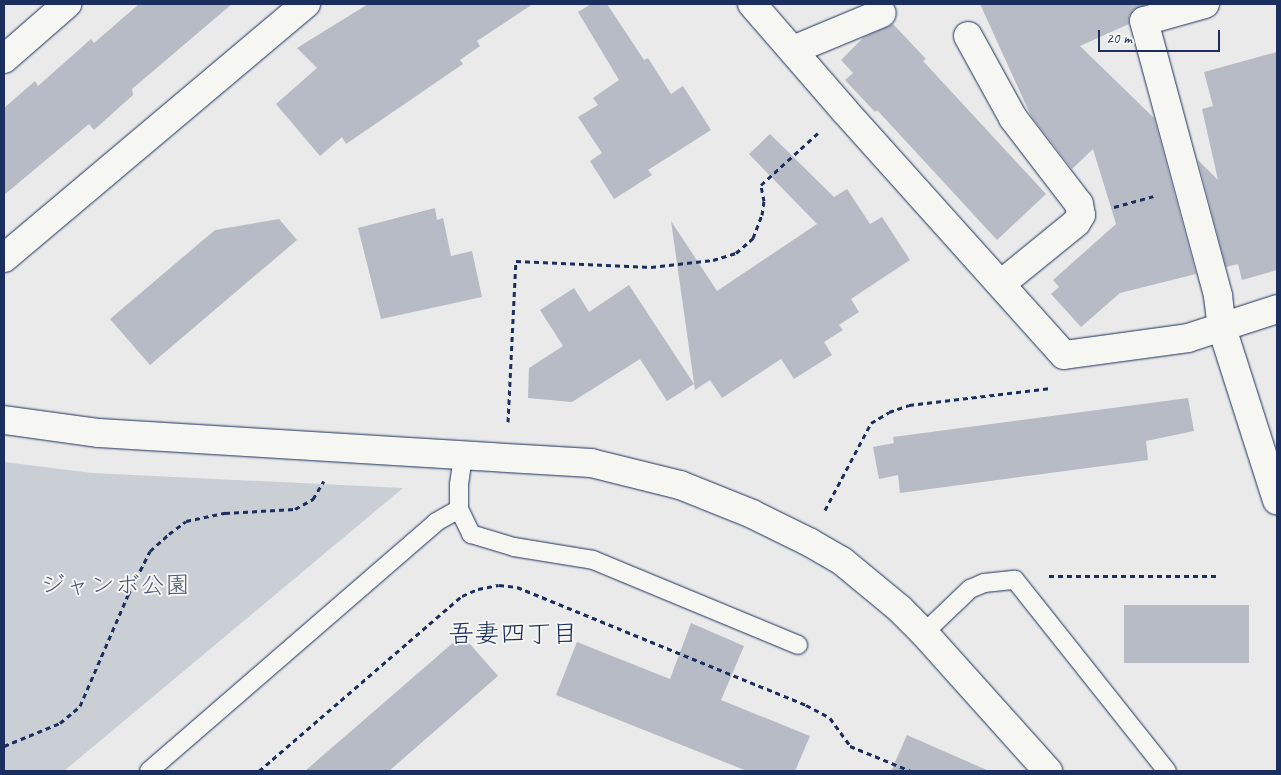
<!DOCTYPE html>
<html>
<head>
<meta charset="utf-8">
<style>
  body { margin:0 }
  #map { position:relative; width:1281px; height:775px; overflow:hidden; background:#e9eae9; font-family:Caveat,"Klee One",sans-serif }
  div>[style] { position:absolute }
  .green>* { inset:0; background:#caced5 }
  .building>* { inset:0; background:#b6bbc6; transform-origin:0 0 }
  .path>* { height:3px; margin-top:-1.5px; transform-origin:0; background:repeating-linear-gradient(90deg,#1b2f5e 0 5px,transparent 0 9px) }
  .roads { filter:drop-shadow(0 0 1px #1b2f5e) drop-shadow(0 0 1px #1b2f5e) }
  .lane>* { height:18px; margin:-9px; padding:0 9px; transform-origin:9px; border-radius:9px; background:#f6f6f2 }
  .street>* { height:28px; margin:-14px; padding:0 14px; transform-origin:14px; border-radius:14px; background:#f6f6f2 }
  .secondary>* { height:28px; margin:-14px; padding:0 14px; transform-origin:14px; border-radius:14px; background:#f6f6f2 }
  span { translate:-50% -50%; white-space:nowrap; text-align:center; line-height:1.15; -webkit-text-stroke:4px #f6f6f2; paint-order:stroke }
  .park-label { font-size:25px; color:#47577c }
  .neighbourhood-label { font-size:26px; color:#1b2f5e }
  .frame { position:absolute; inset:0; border:5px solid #1b2f5e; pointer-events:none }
  .scale { position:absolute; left:1098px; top:30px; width:122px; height:22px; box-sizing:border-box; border:2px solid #1b2f5e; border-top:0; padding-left:6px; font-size:15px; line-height:18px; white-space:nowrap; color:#1b2f5e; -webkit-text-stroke:4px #f6f6f2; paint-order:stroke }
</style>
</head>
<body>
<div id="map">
  <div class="green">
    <i style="clip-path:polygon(4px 462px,92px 473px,403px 488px,64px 771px,4px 771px)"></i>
  </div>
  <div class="building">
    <i style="clip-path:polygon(139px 4px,232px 4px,132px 89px,133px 95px,94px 130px,89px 124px,4px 195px,4px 108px,35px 81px,38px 86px,91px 39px,94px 43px)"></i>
    <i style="clip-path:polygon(368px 4px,533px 4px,477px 41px,480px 46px,460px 60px,463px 64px,346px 144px,342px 137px,320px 156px,276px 104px,317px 68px,297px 48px)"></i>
    <i style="clip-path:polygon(591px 4px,607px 4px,644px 60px,648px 58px,671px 94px,683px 86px,711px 130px,648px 170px,652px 175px,614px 199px,590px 161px,602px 153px,578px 117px,598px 105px,593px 98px,619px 80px,578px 12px)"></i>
    <i style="clip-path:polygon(980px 4px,1148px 4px,1133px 10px,1129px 17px,1129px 24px,1080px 46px,1154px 118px,1196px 274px,1120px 293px,1081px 327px,1051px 294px,1059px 287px,1053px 280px,1116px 224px,1093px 149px,1072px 169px,1031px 116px)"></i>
    <i style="clip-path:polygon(893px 24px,926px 59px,923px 61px,1046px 194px,997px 240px,877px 110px,875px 112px,845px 80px,853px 73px,841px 60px,864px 37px)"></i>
    <i style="clip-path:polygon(1277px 52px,1277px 270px,1242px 280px,1238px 264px,1226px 267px,1198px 160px,1218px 180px,1202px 109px,1213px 106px,1204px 72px)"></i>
    <i style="clip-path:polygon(770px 134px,834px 197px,847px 189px,870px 224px,882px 217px,910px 260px,851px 299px,859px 312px,839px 325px,843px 330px,824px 342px,832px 355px,794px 379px,781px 359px,722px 398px,710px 380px,695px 390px,671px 221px,717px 291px,817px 224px,749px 154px)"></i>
    <i style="clip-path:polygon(435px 208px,437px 220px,443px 218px,451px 256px,472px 251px,482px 297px,381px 319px,358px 228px)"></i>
    <i style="clip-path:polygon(279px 219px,297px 240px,150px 365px,110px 319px,215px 230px)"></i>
    <i style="clip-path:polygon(629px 285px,694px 384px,667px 401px,640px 359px,572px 402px,528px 398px,529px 368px,563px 346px,540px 310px,574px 288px,589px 312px)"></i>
    <i style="clip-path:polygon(1188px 398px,1194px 431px,1146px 441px,1148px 460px,900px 493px,898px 475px,879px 479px,873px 447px,894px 443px,893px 437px)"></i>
    <i style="left:1124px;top:605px;width:125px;height:58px"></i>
    <i style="clip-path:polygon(691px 623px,744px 646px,721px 700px,810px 736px,795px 771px,747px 771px,556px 695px,577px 642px,670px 679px)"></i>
    <i style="clip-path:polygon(462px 635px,498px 676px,389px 771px,305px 771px)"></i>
    <i style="clip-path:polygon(907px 735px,989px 771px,891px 771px)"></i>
  </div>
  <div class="path">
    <i style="left:1114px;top:207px;width:41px;rotate:-15.4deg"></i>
    <i style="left:508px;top:422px;width:161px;rotate:-87.2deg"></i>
    <i style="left:516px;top:261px;width:135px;rotate:2.5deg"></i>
    <i style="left:651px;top:267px;width:62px;rotate:-6.4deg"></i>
    <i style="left:713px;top:260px;width:24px;rotate:-17deg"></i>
    <i style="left:736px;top:253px;width:23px;rotate:-41deg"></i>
    <i style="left:753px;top:238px;width:25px;rotate:-69deg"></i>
    <i style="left:762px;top:215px;width:14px;rotate:-82deg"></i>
    <i style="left:764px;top:201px;width:16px;rotate:-101deg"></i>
    <i style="left:761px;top:185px;width:77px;rotate:-42.4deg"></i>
    <i style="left:825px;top:510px;width:98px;rotate:-62.1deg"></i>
    <i style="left:871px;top:423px;width:21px;rotate:-31deg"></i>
    <i style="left:889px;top:412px;width:21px;rotate:-19deg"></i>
    <i style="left:909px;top:405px;width:143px;rotate:-6.8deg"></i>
    <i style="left:1049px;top:576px;width:167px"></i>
    <i style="left:4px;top:746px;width:61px;rotate:-22.3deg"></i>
    <i style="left:60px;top:723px;width:26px;rotate:-40deg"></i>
    <i style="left:80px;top:706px;width:121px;rotate:-66.6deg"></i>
    <i style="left:128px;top:595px;width:49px;rotate:-63.4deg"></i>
    <i style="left:150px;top:551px;width:25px;rotate:-42deg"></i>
    <i style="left:169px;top:534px;width:21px;rotate:-37deg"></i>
    <i style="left:186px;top:521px;width:40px;rotate:-12deg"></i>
    <i style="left:225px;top:513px;width:70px;rotate:-3.3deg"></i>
    <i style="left:295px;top:509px;width:21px;rotate:-29deg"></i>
    <i style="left:313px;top:499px;width:21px;rotate:-59deg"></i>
    <i style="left:259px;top:771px;width:268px;rotate:-40.8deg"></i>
    <i style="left:462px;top:596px;width:17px;rotate:-24deg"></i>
    <i style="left:478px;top:589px;width:21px;rotate:-11deg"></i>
    <i style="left:499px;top:585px;width:18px;rotate:6deg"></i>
    <i style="left:517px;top:587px;width:312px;rotate:22.2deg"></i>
    <i style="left:806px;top:705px;width:27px;rotate:28deg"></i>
    <i style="left:830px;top:718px;width:34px;rotate:54deg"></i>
    <i style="left:850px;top:746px;width:66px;rotate:22.3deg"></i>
  </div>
  <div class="roads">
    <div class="lane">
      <i style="left:463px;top:456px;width:28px;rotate:98deg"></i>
      <i style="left:459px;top:484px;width:25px;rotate:90deg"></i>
      <i style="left:459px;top:509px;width:28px;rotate:64deg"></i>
      <i style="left:471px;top:534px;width:45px;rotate:16.8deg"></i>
      <i style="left:514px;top:547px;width:80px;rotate:9.3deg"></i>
      <i style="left:593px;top:560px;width:222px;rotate:22.5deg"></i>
      <i style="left:924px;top:633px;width:64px;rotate:-43.7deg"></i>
      <i style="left:970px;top:589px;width:15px;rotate:-23deg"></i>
      <i style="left:984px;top:583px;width:31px;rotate:-6deg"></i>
      <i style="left:1015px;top:580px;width:244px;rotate:51.5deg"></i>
      <i style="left:149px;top:771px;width:380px;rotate:-40.9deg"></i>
      <i style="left:436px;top:522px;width:26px;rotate:-29deg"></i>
    </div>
    <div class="street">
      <i style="left:752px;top:4px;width:140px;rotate:49deg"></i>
      <i style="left:844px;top:110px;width:329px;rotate:48.1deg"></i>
      <i style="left:1064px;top:355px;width:125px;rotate:-7.8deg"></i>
      <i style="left:1188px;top:338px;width:94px;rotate:-18deg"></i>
      <i style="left:1205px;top:4px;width:63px;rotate:164.4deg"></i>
      <i style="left:1144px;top:21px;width:285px;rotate:74.9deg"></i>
      <i style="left:1218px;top:296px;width:32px;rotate:83deg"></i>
      <i style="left:1222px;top:328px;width:181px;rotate:72.3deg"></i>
      <i style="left:968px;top:36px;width:94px;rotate:61.2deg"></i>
      <i style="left:1013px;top:118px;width:108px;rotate:52.5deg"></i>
      <i style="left:1079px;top:204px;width:11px;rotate:80deg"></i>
      <i style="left:1081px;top:215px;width:9px;rotate:122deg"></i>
      <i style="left:1076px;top:223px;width:97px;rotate:140.9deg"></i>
      <i style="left:793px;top:50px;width:96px;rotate:-22.6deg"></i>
      <i style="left:4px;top:59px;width:84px;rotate:-41.1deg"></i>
      <i style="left:4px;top:258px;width:395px;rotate:-40.1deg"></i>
    </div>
    <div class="secondary">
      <i style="left:4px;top:420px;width:96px;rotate:7.8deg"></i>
      <i style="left:99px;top:433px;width:493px;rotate:3.5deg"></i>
      <i style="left:591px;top:463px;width:92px;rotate:13.9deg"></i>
      <i style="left:680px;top:485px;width:78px;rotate:21.9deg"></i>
      <i style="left:752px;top:514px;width:64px;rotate:26.2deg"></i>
      <i style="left:809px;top:542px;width:38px;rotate:30deg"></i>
      <i style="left:842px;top:561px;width:75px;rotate:39.6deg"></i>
      <i style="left:900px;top:609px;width:34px;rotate:45deg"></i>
      <i style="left:924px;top:633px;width:186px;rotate:48.1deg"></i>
    </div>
  </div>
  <div class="park-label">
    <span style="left:115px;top:585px">ジャンボ公園</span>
  </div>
  <div class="neighbourhood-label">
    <span style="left:513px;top:634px">吾妻四丁目</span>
  </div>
  <div class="frame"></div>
  <div class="scale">20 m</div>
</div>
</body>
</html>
